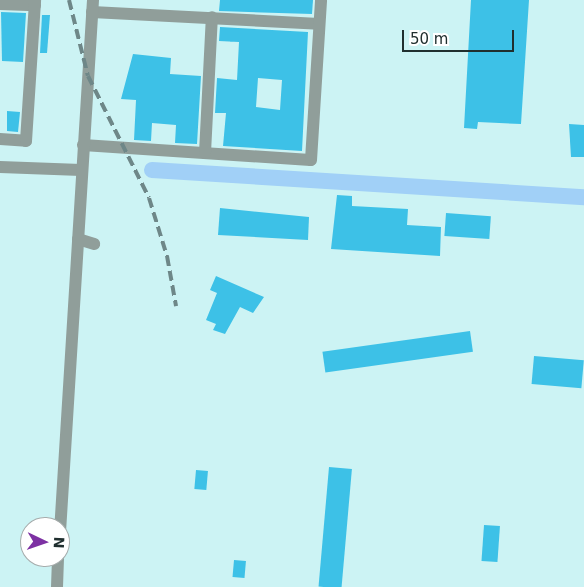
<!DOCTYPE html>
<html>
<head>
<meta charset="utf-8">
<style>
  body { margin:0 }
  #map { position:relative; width:584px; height:587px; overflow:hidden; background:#ccf3f4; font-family:"DejaVu Sans",sans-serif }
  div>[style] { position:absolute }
  .canal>* { height:16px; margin:-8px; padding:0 8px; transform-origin:8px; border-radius:8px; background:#a1d0f7 }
  .building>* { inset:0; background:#3dc1e7; transform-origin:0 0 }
  .minor>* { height:12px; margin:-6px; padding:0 6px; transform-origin:6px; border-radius:6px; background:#909e9a }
  .tertiary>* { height:12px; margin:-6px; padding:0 6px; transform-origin:6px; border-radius:6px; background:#909e9a }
  .rail>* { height:4px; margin-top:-2px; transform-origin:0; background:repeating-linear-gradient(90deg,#6e8788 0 10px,transparent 0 15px) }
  span { translate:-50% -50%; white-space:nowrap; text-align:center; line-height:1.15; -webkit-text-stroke:5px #fff; paint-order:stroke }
  .north { position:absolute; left:20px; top:517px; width:50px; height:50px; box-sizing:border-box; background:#fff; border:1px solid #a6acac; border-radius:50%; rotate:93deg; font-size:14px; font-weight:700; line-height:20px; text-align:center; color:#202f2f }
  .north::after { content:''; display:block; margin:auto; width:18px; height:22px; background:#7d31a3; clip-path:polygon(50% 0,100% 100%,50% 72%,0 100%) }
  .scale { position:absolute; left:402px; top:30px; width:112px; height:22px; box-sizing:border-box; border:2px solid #202f2f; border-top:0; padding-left:6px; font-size:15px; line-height:18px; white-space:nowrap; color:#202f2f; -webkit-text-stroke:4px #fff; paint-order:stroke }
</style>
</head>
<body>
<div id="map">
  <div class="canal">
    <i style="left:152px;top:170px;width:433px;rotate:3.6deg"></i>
  </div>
  <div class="building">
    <i style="clip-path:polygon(220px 0,313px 0,312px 14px,219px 11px)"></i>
    <i style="clip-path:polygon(471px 0,529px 0,521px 124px,478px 122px,477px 129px,464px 128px)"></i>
    <i style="clip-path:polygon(1px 12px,26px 13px,23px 62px,2px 61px)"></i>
    <i style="clip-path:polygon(42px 15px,50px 15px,47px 53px,40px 53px)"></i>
    <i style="clip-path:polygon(evenodd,220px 27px,308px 32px,302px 151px,223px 146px,226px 113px,215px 113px,217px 78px,237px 80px,239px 42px,219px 41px,220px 27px,258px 78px,282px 80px,280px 110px,256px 107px,258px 78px)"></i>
    <i style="clip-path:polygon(133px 54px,171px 58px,170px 74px,201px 76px,197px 144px,175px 143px,176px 125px,152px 123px,151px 141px,134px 140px,136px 100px,121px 99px)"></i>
    <i style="clip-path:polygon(7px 111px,20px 112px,18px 132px,7px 131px)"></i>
    <i style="clip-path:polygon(569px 124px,584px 125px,584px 157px,571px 157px)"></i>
    <i style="clip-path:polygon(337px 195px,352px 196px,352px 206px,408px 209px,407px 225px,441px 227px,440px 256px,331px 249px)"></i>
    <i style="clip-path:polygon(220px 208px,309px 217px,308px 240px,218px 235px)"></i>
    <i style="left:446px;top:213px;width:45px;height:23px;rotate:4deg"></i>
    <i style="clip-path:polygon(216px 276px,264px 297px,253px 313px,240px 307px,225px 334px,213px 330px,216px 324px,206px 320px,217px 293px,210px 290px)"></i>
    <i style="left:470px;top:331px;width:21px;height:149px;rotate:82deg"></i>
    <i style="left:534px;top:356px;width:50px;height:28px;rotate:5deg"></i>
    <i style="left:329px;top:467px;width:23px;height:120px;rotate:5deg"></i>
    <i style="left:196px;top:470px;width:12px;height:19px;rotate:5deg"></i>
    <i style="left:484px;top:525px;width:16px;height:36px;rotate:4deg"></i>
    <i style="left:234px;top:560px;width:12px;height:17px;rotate:5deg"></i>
  </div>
  <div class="minor">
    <i style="left:0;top:4px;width:35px;rotate:2deg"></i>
    <i style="left:92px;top:12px;width:227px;rotate:3deg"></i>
    <i style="left:0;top:139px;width:26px;rotate:4deg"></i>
    <i style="left:26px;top:141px;width:141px;rotate:-86.3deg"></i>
    <i style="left:83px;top:145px;width:228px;rotate:3.8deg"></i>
    <i style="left:311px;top:160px;width:160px;rotate:-86.4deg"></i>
    <i style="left:205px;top:153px;width:136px;rotate:-87.1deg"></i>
    <i style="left:0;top:167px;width:81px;rotate:2.1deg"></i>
    <i style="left:78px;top:239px;width:17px;rotate:17deg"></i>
  </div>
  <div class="tertiary">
    <i style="left:60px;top:532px;width:533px;rotate:-86.45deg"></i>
    <i style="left:57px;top:587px;width:30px;rotate:-88deg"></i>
  </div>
  <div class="rail">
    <i style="left:69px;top:0;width:78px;rotate:76deg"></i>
    <i style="left:88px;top:76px;width:136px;rotate:63.4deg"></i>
    <i style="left:149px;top:198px;width:61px;rotate:72.8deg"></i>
    <i style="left:167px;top:256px;width:51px;rotate:79.8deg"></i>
  </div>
  <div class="north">N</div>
  <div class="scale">50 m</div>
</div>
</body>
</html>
